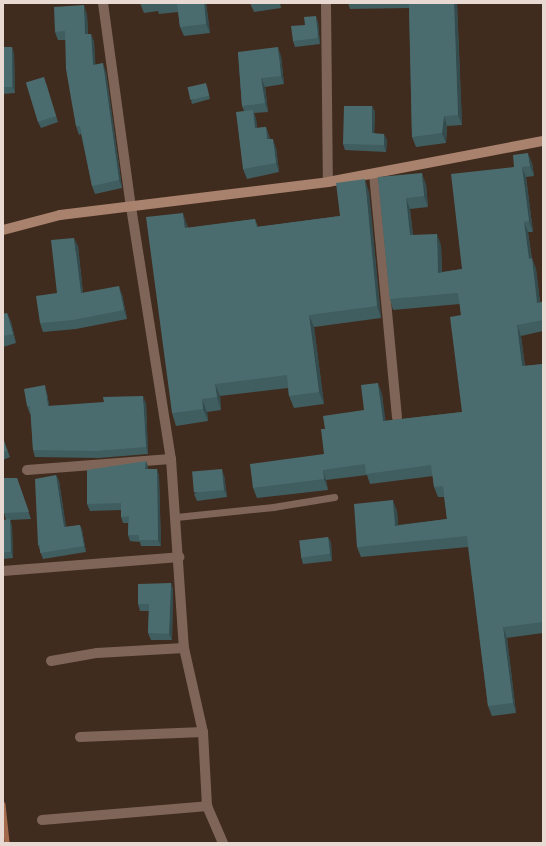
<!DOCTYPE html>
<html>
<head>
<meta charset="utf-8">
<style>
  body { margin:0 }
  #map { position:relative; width:546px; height:846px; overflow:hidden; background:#402b1f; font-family:Mulish,sans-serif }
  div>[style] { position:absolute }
  .stream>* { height:4.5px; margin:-2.25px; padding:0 2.25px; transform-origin:2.25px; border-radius:2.25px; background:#a36b4c }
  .lane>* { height:7px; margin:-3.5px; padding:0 3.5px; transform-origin:3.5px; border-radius:3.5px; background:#7e6558 }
  .street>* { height:10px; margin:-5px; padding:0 5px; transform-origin:5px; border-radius:5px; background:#7e6558 }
  .secondary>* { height:10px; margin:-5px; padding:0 5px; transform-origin:5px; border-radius:5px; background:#a9826d }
  .wall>* { inset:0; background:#405d5f }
  .shaded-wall>* { inset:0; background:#344c4e }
  .building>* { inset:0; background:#4b6c6f; transform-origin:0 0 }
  span { translate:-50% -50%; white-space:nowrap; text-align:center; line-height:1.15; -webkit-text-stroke:3px #362115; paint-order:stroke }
  .frame { position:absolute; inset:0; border:4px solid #e8dad2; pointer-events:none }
</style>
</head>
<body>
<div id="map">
  <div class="stream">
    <i style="left:3px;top:804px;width:39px;rotate:84deg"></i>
  </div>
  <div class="lane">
    <i style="left:176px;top:517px;width:98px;rotate:-5.9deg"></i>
    <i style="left:273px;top:507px;width:62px;rotate:-9.3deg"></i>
  </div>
  <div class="street">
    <i style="left:103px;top:3px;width:206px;rotate:82.2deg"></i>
    <i style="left:131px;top:207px;width:255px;rotate:81deg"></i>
    <i style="left:171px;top:459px;width:189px;rotate:86.1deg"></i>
    <i style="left:184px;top:648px;width:86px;rotate:77.3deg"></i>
    <i style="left:203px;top:732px;width:74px;rotate:86.9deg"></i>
    <i style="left:207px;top:806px;width:40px;rotate:66.6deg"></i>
    <i style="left:326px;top:3px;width:179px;rotate:89.4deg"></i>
    <i style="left:374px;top:174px;width:244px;rotate:84.6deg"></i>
    <i style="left:27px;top:470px;width:144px;rotate:-4.4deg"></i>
    <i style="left:3px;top:571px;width:177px;rotate:-4.5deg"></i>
    <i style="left:51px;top:661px;width:47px;rotate:-9.9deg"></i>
    <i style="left:97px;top:653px;width:87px;rotate:-3.3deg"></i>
    <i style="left:80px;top:737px;width:123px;rotate:-2.3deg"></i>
    <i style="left:42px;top:820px;width:166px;rotate:-4.8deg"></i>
  </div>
  <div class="secondary">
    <i style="left:3px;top:230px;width:59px;rotate:-14.7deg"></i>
    <i style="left:60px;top:215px;width:270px;rotate:-7deg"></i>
    <i style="left:328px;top:182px;width:219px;rotate:-10.8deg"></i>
  </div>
  <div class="wall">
    <i style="clip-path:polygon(140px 3px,206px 3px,210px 33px,184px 36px,180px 27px,178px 12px,159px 14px,158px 11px,144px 13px)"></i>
    <i style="clip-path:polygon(250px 3px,280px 3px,281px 8px,254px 12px)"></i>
    <i style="clip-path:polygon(348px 3px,457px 3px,462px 125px,447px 126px,446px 143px,416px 147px,412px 137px,409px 8px,350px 9px)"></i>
    <i style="clip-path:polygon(87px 14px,88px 34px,91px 34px,94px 42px,95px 65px,106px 72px,122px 188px,95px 194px,92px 186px,81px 134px,79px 135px,76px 126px,66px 40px,58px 40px,55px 32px)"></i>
    <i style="clip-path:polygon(318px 22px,320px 44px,295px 47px,293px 41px,305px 25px)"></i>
    <i style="clip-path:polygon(3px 47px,12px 47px,14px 54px,15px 93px,3px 94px)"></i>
    <i style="clip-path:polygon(238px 52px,281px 56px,284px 84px,265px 87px,268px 112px,254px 113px,256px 119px,257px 128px,266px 127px,270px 139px,276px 148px,279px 172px,247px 179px,243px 169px,244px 111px,242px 106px)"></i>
    <i style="clip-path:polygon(46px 83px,58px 122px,41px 128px,38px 122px)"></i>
    <i style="clip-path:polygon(207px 86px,210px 99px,192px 104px,191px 101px)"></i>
    <i style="clip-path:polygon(372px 106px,375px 112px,374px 133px,387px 140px,386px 152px,345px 150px,343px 144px)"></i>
    <i style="clip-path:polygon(532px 163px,534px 176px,526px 177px,533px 232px,528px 232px,532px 259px,536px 269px,540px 302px,543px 302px,543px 331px,521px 336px,525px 366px,543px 364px,543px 633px,507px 638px,516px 713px,492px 716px,488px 706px,468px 547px,361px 557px,357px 547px,397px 511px,398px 525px,447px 519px,444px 497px,438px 497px,434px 487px,433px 476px,370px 484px,367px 475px,326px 480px,328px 490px,257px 498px,253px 488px,324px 454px,325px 429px,364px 410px,382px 394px,385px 421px,462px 412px,461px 315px,460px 304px,393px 310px,390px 299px,378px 177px,426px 184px,428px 207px,410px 209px,413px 235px,441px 245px,442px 272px,462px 269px,514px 167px)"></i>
    <i style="clip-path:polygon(369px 192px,381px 318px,314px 327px,324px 404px,294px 408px,289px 396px,288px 388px,220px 396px,221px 410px,207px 412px,208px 421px,176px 426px,172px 413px,187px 225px,188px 228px,255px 219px,258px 227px,340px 216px)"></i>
    <i style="clip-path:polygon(78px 246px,83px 293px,122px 294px,127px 319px,76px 329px,43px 332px,40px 323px,57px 293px)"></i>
    <i style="clip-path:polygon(7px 313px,11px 322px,16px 343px,3px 347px,3px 314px)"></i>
    <i style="clip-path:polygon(47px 393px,49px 406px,146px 403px,148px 454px,99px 458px,35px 457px,33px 450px,31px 414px,30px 414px,27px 406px)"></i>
    <i style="clip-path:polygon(3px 438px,10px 457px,3px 460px)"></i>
    <i style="clip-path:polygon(146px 461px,148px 467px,148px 469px,157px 469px,159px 476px,161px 546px,141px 546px,140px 542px,130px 541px,128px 535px,128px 523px,123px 523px,121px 517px,121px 510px,90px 511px,87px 504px)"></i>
    <i style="clip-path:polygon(56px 475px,59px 481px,66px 527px,80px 525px,82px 530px,86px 552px,43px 559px,38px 545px)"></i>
    <i style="clip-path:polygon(224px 475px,227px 497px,197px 501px,194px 494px)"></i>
    <i style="clip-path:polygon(17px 478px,31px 519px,10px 520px,12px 526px,13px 558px,3px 559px,3px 520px,6px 520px,4px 513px)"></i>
    <i style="clip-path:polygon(328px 537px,331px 543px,332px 561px,303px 564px,301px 557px)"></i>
    <i style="clip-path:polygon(171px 583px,173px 590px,172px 640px,151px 640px,148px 633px,149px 611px,140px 611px,138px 604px)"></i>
  </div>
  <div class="shaded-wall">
    <i style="clip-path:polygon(204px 3px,206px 3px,210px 33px,206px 24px)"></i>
    <i style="clip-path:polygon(454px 3px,457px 3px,462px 125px,458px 115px)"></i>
    <i style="clip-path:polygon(84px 5px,87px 14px,88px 42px,85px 34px)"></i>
    <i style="clip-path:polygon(316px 16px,318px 22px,320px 44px,318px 38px)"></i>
    <i style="clip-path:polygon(91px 34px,94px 42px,96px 73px,93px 65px)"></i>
    <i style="clip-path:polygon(12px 47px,14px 54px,15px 93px,13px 87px)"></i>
    <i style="clip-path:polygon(278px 47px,281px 56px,284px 84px,281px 76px)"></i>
    <i style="clip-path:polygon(103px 63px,106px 72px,122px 188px,119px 180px)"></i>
    <i style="clip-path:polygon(261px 78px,265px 87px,268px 112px,265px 103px)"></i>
    <i style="clip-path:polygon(372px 106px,375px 112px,374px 140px,372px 133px)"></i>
    <i style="clip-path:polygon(253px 110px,256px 119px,258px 138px,255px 128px)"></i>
    <i style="clip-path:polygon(444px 116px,447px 126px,446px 143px,442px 133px)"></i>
    <i style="clip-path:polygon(266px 127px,269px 137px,271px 149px,267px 139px)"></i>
    <i style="clip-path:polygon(384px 134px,387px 140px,386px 152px,384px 145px)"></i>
    <i style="clip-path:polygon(273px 139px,276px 148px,279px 172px,276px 163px)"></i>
    <i style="clip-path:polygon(528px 153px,532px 163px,534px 176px,530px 166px)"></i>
    <i style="clip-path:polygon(522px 167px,526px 177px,533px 232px,529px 221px)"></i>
    <i style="clip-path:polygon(422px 173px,426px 184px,428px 207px,424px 196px)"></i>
    <i style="clip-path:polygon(365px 179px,369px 192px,381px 318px,377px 306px)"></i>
    <i style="clip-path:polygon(406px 198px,410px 209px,414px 245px,410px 235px)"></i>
    <i style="clip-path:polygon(183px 213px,187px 225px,189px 240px,185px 228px)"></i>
    <i style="clip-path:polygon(524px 222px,528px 232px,533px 269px,529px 259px)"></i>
    <i style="clip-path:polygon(437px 234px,441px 245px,442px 283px,438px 273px)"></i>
    <i style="clip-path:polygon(74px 238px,78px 246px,84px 302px,81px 293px)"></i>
    <i style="clip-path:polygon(532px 258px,536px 269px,541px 313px,537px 303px)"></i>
    <i style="clip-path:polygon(119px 286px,122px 294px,127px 319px,124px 310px)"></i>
    <i style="clip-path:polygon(7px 313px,11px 322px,16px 343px,13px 334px)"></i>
    <i style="clip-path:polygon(309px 315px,314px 327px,324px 404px,319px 392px)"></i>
    <i style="clip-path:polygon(517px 325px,521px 336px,526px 377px,522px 366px)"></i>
    <i style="clip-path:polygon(378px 383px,382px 394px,387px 432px,383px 421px)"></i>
    <i style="clip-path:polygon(215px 384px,220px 396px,221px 410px,217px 397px)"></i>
    <i style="clip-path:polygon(45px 385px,47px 393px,51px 413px,48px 406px)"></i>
    <i style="clip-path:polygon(143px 396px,146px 403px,148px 454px,146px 447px)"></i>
    <i style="clip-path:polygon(202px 399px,207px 412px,208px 421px,203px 409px)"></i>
    <i style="clip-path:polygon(146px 461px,148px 467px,148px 475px,145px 469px)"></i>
    <i style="clip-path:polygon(157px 469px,159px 476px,161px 546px,158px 540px)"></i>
    <i style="clip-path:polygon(222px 469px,224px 475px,227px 497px,224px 490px)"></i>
    <i style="clip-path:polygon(323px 470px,326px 480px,328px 490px,324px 479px)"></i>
    <i style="clip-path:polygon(56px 475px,59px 481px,67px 533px,64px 527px)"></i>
    <i style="clip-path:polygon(393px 500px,397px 511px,399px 536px,395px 526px)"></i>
    <i style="clip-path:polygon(10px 519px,12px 526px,13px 558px,11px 552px)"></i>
    <i style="clip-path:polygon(80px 525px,82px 530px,86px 552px,84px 546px)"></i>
    <i style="clip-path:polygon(328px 537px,331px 543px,332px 561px,330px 554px)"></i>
    <i style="clip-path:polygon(171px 583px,173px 590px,172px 640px,169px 634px)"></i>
    <i style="clip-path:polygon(503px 627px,507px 638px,516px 713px,513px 703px)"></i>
  </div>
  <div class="building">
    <i style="clip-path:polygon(155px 3px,167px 3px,155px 4px)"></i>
    <i style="clip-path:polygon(177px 3px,204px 3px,206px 24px,180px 27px)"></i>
    <i style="clip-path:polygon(409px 3px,454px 3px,458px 115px,444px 116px,442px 133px,412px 137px)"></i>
    <i style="clip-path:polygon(84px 5px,85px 34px,91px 34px,93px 65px,103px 63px,119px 180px,92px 186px,80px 126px,76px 126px,72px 104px,66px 69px,65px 31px,55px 32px,54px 7px)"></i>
    <i style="clip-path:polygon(316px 16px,318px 38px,293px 41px,291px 26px,305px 25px,304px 17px)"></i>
    <i style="left:3px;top:47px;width:9px;height:40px"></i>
    <i style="clip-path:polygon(278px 47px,281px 76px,261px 78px,265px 103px,242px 106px,238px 52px)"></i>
    <i style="left:44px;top:77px;width:41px;height:19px;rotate:73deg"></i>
    <i style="left:206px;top:83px;width:13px;height:19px;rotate:77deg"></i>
    <i style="clip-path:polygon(344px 106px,372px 106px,372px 133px,384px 134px,384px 145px,343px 144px)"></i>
    <i style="clip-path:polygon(253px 110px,255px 128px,266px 127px,267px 139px,273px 139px,276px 163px,243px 169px,236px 112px)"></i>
    <i style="clip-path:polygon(528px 153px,530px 166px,522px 167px,529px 221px,524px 222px,529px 259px,532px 258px,537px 303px,543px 302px,543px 320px,517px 325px,522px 366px,543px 364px,543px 622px,503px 627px,513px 703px,488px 706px,467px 536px,357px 547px,354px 504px,393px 500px,395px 526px,447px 519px,443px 486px,434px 487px,431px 465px,366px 474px,365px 464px,323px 470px,324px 479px,253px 488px,250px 464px,324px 454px,321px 429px,325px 429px,323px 416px,364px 410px,361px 385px,378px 383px,383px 421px,462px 412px,450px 317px,461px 315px,458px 293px,390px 299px,378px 177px,422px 173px,424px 196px,406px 198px,410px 235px,437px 234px,438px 273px,462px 269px,451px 174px,514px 167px,513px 155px)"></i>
    <i style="clip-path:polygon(365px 179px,377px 306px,309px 315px,319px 392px,289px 396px,287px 375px,215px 384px,217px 397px,202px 399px,203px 409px,172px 413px,146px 217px,183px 213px,185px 228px,255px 219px,256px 227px,340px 216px,336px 183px)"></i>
    <i style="clip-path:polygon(74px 238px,81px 293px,119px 286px,124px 310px,73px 320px,40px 323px,36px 296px,57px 293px,51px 240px)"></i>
    <i style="clip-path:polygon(7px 313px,13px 334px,3px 336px,3px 314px)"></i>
    <i style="clip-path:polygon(45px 385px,48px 406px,104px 402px,103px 397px,143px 396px,146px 447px,96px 451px,33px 450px,30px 406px,27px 406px,24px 389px)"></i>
    <i style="clip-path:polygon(3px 438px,7px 451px,3px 452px)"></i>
    <i style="clip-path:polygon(146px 461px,145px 469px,157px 469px,158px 540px,139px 540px,139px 535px,128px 535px,129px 516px,121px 517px,121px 503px,87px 504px,87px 470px)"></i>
    <i style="left:222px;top:469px;width:21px;height:30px;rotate:85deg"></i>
    <i style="clip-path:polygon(56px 475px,64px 527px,80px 525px,84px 546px,40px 553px,40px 545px,38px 545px,35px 479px)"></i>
    <i style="clip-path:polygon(3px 478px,17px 478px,29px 512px,4px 513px)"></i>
    <i style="clip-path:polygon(10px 519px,11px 552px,3px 552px,3px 520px)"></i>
    <i style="left:328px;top:537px;width:17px;height:29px;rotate:83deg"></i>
    <i style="clip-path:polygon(171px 583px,169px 634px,148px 633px,149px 604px,138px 604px,138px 584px)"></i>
  </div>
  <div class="frame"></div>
</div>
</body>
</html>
